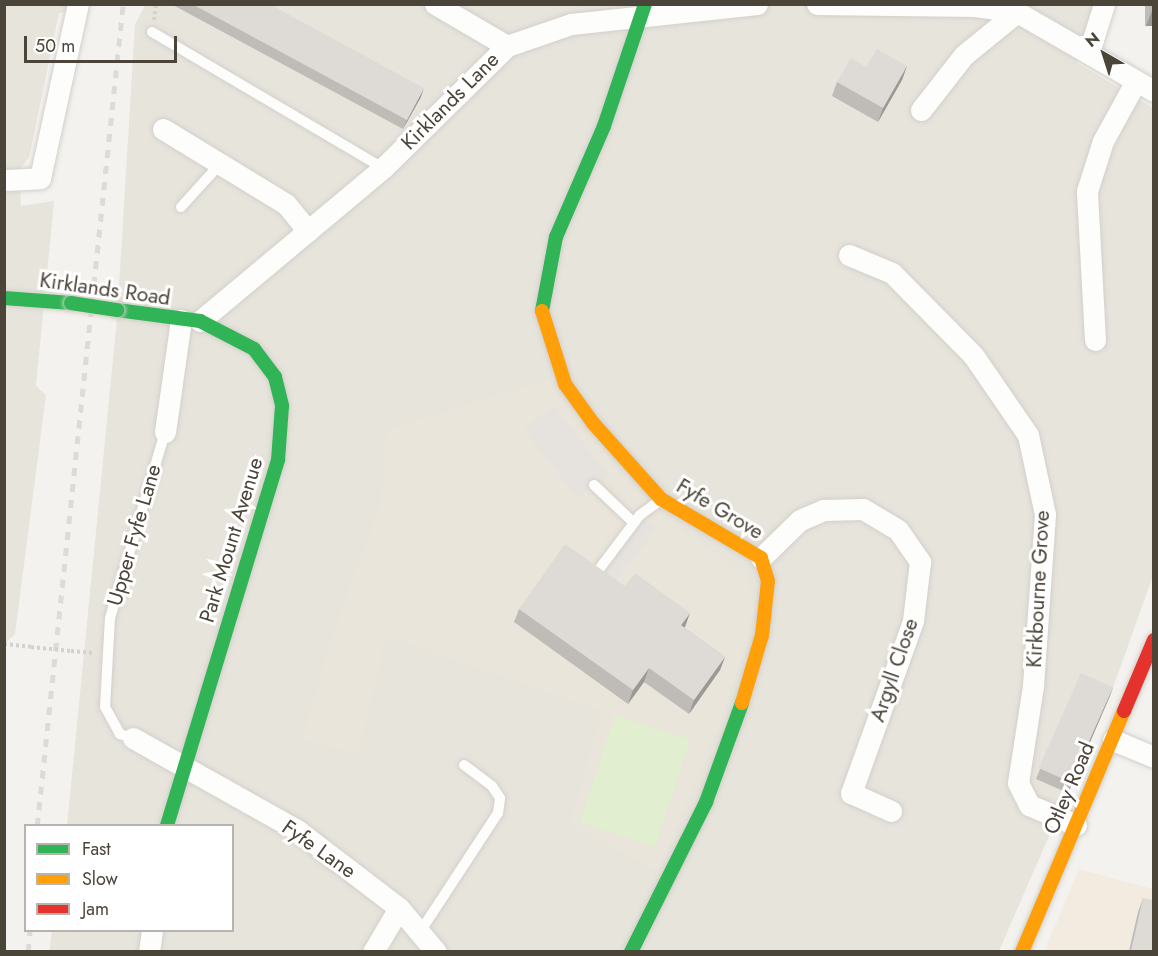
<!DOCTYPE html>
<html>
<head>
<meta charset="utf-8">
<style>
  body { margin:0 }
  #map { position:relative; width:1158px; height:956px; overflow:hidden; background:#f4f2ee; font-family:Jost,sans-serif }
  div>[style] { position:absolute }
  .residential>* { inset:0; background:#e7e4dc }
  .commercial>* { inset:0; background:#f3ebdf }
  .education>* { inset:0; background:#eae5da }
  .green>* { inset:0; background:#e1eecf; transform-origin:0 0 }
  .parking>* { inset:0; background:#e6e3df; transform-origin:0 0 }
  .path>* { height:4px; margin-top:-2px; transform-origin:0; background:repeating-linear-gradient(90deg,#d3d2cc 0 3px,transparent 0 6px) }
  .roads { filter:drop-shadow(0 0 2px #d2d0cb) drop-shadow(0 0 2px #d2d0cb) }
  .lane>* { height:10px; margin:-5px; padding:0 5px; transform-origin:5px; border-radius:5px; background:#fdfdfc }
  .street>* { height:21px; margin:-10.5px; padding:0 10.5px; transform-origin:10.5px; border-radius:10.5px; background:#fdfdfc }
  .fast>* { height:14px; margin:-7px; padding:0 7px; transform-origin:7px; border-radius:7px; background:#30b455 }
  .slow>* { height:14px; margin:-7px; padding:0 7px; transform-origin:7px; border-radius:7px; background:#ff9f0a }
  .jam>* { height:14px; margin:-7px; padding:0 7px; transform-origin:7px; border-radius:7px; background:#e5322d }
  .rail>* { height:4.5px; margin-top:-2.25px; transform-origin:0; background:repeating-linear-gradient(90deg,#dbdbda 0 8px,transparent 0 16px) }
  .path-bridge>* { height:4px; margin-top:-2px; transform-origin:0; background:repeating-linear-gradient(90deg,#d3d2cc 0 3px,transparent 0 6px) }
  .bridges { filter:drop-shadow(0 0 2px #d3cfc5) drop-shadow(0 0 2px #d3cfc5) }
  .fast-bridge>* { height:14px; margin:-7px; padding:0 7px; transform-origin:7px; border-radius:7px; background:#30b455 }
  .wall>* { inset:0; background:#bfbcb8; transform-origin:0 0 }
  .shaded-wall>* { inset:0; background:#9b9996 }
  .building>* { inset:0; background:#dedbd6; transform-origin:0 0 }
  span { translate:-50% -50%; white-space:nowrap; text-align:center; line-height:1.15; -webkit-text-stroke:6px #fff; paint-order:stroke }
  .street-label { font-size:21px; color:#4b4439 }
  .frame { position:absolute; inset:0; border:6px solid #4b4439; pointer-events:none }
  .legend { position:absolute; left:24px; top:824px; width:210px; height:108px; box-sizing:border-box; background:#fff; border:2px solid #b7b4b0; margin:0; padding:8px 10px; list-style:none; font-size:18px; color:#4b4439 }
  .legend li { display:flex; align-items:center; gap:12px; height:30px }
  .legend b { width:30px; border:2px solid #b7b4b0 }
  .north { position:absolute; left:1074px; top:24px; width:60px; height:60px; -webkit-text-stroke:4px #fff; paint-order:stroke; rotate:321deg; font-size:16px; font-weight:700; line-height:24px; text-align:center; color:#4b4439 }
  .north::after { content:''; display:block; margin:auto; width:21px; height:27px; background:#4b4439; clip-path:polygon(50% 0,100% 100%,50% 72%,0 100%) }
  .scale { position:absolute; left:24px; top:36px; width:153px; height:27px; box-sizing:border-box; border:3px solid #4b4439; border-top:0; padding-left:8px; font-size:18px; line-height:21px; white-space:nowrap; color:#4b4439; -webkit-text-stroke:4px #fff; paint-order:stroke }
</style>
</head>
<body>
<div id="map">
  <div class="residential">
    <i style="clip-path:polygon(5px 5px,68px 5px,68px 12px,59px 13px,29px 158px,20px 168px,21px 206px,54px 201px,36px 386px,46px 395px,15px 634px,5px 643px)"></i>
    <i style="clip-path:polygon(145px 5px,1093px 5px,1077px 63px,1153px 108px,1153px 576px,1110px 696px,999px 951px,49px 952px,52px 931px,232px 930px,232px 826px,67px 825px,117px 319px,135px 25px)"></i>
  </div>
  <div class="commercial">
    <i style="clip-path:polygon(1079px 869px,1153px 889px,1153px 951px,1044px 952px)"></i>
  </div>
  <div class="education">
    <i style="clip-path:polygon(549px 379px,629px 484px,689px 536px,744px 573px,757px 608px,725px 710px,657px 871px,570px 824px,602px 711px,386px 636px,358px 754px,302px 739px,333px 634px,381px 503px,387px 430px)"></i>
  </div>
  <div class="green">
    <i style="left:615px;top:715px;width:79px;height:113px;rotate:18deg"></i>
  </div>
  <div class="parking">
    <i style="left:554px;top:406px;width:87px;height:38px;rotate:52deg"></i>
    <i style="left:640px;top:515px;width:21px;height:71px;rotate:37deg"></i>
  </div>
  <div class="path">
    <i style="left:154px;top:20px;width:16px;rotate:-83deg"></i>
    <i style="left:4px;top:644px;width:27px;rotate:6deg"></i>
    <i style="left:71px;top:651px;width:23px;rotate:5deg"></i>
  </div>
  <div class="roads">
    <div class="lane">
      <i style="left:152px;top:32px;width:268px;rotate:30.5deg"></i>
      <i style="left:181px;top:207px;width:58px;rotate:-47.8deg"></i>
      <i style="left:594px;top:485px;width:55px;rotate:43.5deg"></i>
      <i style="left:597px;top:572px;width:71px;rotate:-53deg"></i>
      <i style="left:640px;top:515px;width:24px;rotate:-36deg"></i>
      <i style="left:133px;top:738px;width:14px;rotate:-163deg"></i>
      <i style="left:120px;top:734px;width:31px;rotate:-119deg"></i>
      <i style="left:105px;top:707px;width:89px;rotate:-86.8deg"></i>
      <i style="left:110px;top:618px;width:194px;rotate:-73.5deg"></i>
      <i style="left:420px;top:932px;width:142px;rotate:-56.8deg"></i>
      <i style="left:498px;top:813px;width:15px;rotate:-82deg"></i>
      <i style="left:500px;top:798px;width:14px;rotate:-124deg"></i>
      <i style="left:492px;top:786px;width:35px;rotate:-143deg"></i>
    </div>
    <div class="street">
      <i style="left:435px;top:4px;width:83px;rotate:30.3deg"></i>
      <i style="left:817px;top:4px;width:158px;rotate:0.7deg"></i>
      <i style="left:975px;top:6px;width:42px;rotate:8.1deg"></i>
      <i style="left:1017px;top:12px;width:158px;rotate:30deg"></i>
      <i style="left:1089px;top:52px;width:50px;rotate:-72.6deg"></i>
      <i style="left:921px;top:110px;width:70px;rotate:-52deg"></i>
      <i style="left:964px;top:55px;width:68px;rotate:-39.1deg"></i>
      <i style="left:163px;top:129px;width:144px;rotate:31.4deg"></i>
      <i style="left:286px;top:204px;width:35px;rotate:51deg"></i>
      <i style="left:7px;top:180px;width:33px;rotate:-3deg"></i>
      <i style="left:40px;top:178px;width:178px;rotate:-77.7deg"></i>
      <i style="left:849px;top:255px;width:47px;rotate:22.7deg"></i>
      <i style="left:892px;top:273px;width:115px;rotate:45.4deg"></i>
      <i style="left:973px;top:355px;width:97px;rotate:55.5deg"></i>
      <i style="left:1028px;top:435px;width:81px;rotate:77.9deg"></i>
      <i style="left:1045px;top:514px;width:172px;rotate:94deg"></i>
      <i style="left:1033px;top:686px;width:98px;rotate:98.8deg"></i>
      <i style="left:1018px;top:783px;width:25px;rotate:63deg"></i>
      <i style="left:1029px;top:805px;width:51px;rotate:23.1deg"></i>
      <i style="left:200px;top:321px;width:239px;rotate:-39.9deg"></i>
      <i style="left:383px;top:168px;width:174px;rotate:-44.5deg"></i>
      <i style="left:507px;top:46px;width:68px;rotate:-19deg"></i>
      <i style="left:571px;top:24px;width:187px;rotate:-6.1deg"></i>
      <i style="left:1095px;top:340px;width:149px;rotate:-93.1deg"></i>
      <i style="left:1087px;top:191px;width:52px;rotate:-72.3deg"></i>
      <i style="left:1103px;top:141px;width:68px;rotate:-61.2deg"></i>
      <i style="left:165px;top:432px;width:113px;rotate:-81.9deg"></i>
      <i style="left:761px;top:558px;width:54px;rotate:-44.3deg"></i>
      <i style="left:800px;top:520px;width:25px;rotate:-23deg"></i>
      <i style="left:823px;top:510px;width:40px;rotate:-1.4deg"></i>
      <i style="left:863px;top:509px;width:41px;rotate:31deg"></i>
      <i style="left:898px;top:530px;width:39px;rotate:55deg"></i>
      <i style="left:920px;top:562px;width:59px;rotate:96.8deg"></i>
      <i style="left:913px;top:621px;width:183px;rotate:109.8deg"></i>
      <i style="left:851px;top:793px;width:44px;rotate:24.2deg"></i>
      <i style="left:133px;top:738px;width:188px;rotate:29.3deg"></i>
      <i style="left:297px;top:830px;width:128px;rotate:37.4deg"></i>
      <i style="left:399px;top:908px;width:57px;rotate:49.9deg"></i>
      <i style="left:1113px;top:740px;width:44px;rotate:22.5deg"></i>
      <i style="left:149px;top:952px;width:22px;rotate:-82deg"></i>
      <i style="left:373px;top:952px;width:51px;rotate:-59.4deg"></i>
    </div>
    <div class="fast">
      <i style="left:4px;top:298px;width:67px;rotate:4.3deg"></i>
      <i style="left:117px;top:310px;width:84px;rotate:7.5deg"></i>
      <i style="left:200px;top:321px;width:61px;rotate:27.4deg"></i>
      <i style="left:254px;top:349px;width:35px;rotate:53deg"></i>
      <i style="left:275px;top:377px;width:30px;rotate:76deg"></i>
      <i style="left:282px;top:406px;width:54px;rotate:94.2deg"></i>
      <i style="left:278px;top:460px;width:382px;rotate:106.9deg"></i>
      <i style="left:542px;top:311px;width:75px;rotate:-79.3deg"></i>
      <i style="left:556px;top:237px;width:121px;rotate:-66.6deg"></i>
      <i style="left:604px;top:126px;width:129px;rotate:-71.4deg"></i>
      <i style="left:631px;top:952px;width:168px;rotate:-63.4deg"></i>
      <i style="left:706px;top:802px;width:105px;rotate:-70deg"></i>
    </div>
    <div class="slow">
      <i style="left:542px;top:311px;width:77px;rotate:72.5deg"></i>
      <i style="left:565px;top:384px;width:48px;rotate:54.3deg"></i>
      <i style="left:593px;top:423px;width:102px;rotate:48.2deg"></i>
      <i style="left:661px;top:499px;width:116px;rotate:30.5deg"></i>
      <i style="left:761px;top:558px;width:24px;rotate:73deg"></i>
      <i style="left:768px;top:581px;width:54px;rotate:96.3deg"></i>
      <i style="left:762px;top:635px;width:71px;rotate:106.4deg"></i>
      <i style="left:1022px;top:952px;width:262px;rotate:-67.1deg"></i>
    </div>
    <div class="jam">
      <i style="left:1124px;top:711px;width:77px;rotate:-67.1deg"></i>
    </div>
  </div>
  <div class="rail">
    <i style="left:37px;top:826px;width:826px;rotate:-84.03deg"></i>
    <i style="left:28px;top:952px;width:22px;rotate:-85deg"></i>
  </div>
  <div class="path-bridge">
    <i style="left:31px;top:647px;width:40px;rotate:5.7deg"></i>
  </div>
  <div class="bridges">
    <div class="fast-bridge">
      <i style="left:71px;top:303px;width:47px;rotate:8.7deg"></i>
    </div>
  </div>
  <div class="wall">
    <i style="clip-path:polygon(171px 4px,269px 4px,421px 97px,403px 129px)"></i>
    <i style="left:1145px;top:4px;width:9px;height:22px"></i>
    <i style="clip-path:polygon(907px 66px,902px 80px,878px 122px,832px 96px,837px 82px,866px 67px)"></i>
    <i style="clip-path:polygon(519px 609px,685px 628px,725px 657px,720px 670px,689px 714px,644px 682px,628px 704px,514px 622px)"></i>
    <i style="clip-path:polygon(1113px 687px,1068px 793px,1036px 779px,1040px 769px)"></i>
    <i style="clip-path:polygon(1143px 898px,1154px 951px,1129px 951px,1138px 912px)"></i>
  </div>
  <div class="shaded-wall">
    <i style="clip-path:polygon(1153px 8px,1154px 26px,1146px 26px)"></i>
    <i style="clip-path:polygon(907px 66px,902px 80px,878px 122px,883px 108px)"></i>
    <i style="clip-path:polygon(424px 88px,421px 97px,403px 129px,407px 120px)"></i>
    <i style="clip-path:polygon(690px 613px,685px 627px,676px 639px,681px 625px)"></i>
    <i style="clip-path:polygon(725px 657px,720px 670px,689px 714px,694px 700px)"></i>
    <i style="clip-path:polygon(649px 668px,644px 682px,628px 704px,633px 690px)"></i>
    <i style="clip-path:polygon(1113px 687px,1110px 696px,1068px 793px,1071px 783px)"></i>
  </div>
  <div class="building">
    <i style="clip-path:polygon(192px 4px,269px 4px,424px 88px,407px 120px)"></i>
    <i style="clip-path:polygon(877px 49px,907px 66px,883px 108px,837px 82px,851px 58px,866px 67px)"></i>
    <i style="clip-path:polygon(565px 544px,625px 586px,635px 573px,690px 613px,681px 625px,725px 657px,694px 700px,649px 668px,633px 690px,519px 609px)"></i>
    <i style="left:1081px;top:673px;width:35px;height:104px;rotate:24deg"></i>
    <i style="clip-path:polygon(1143px 898px,1154px 900px,1154px 951px,1131px 951px)"></i>
  </div>
  <div class="street-label">
    <span style="left:450px;top:101px;rotate:-45deg">Kirklands Lane</span>
    <span style="left:105px;top:289px;rotate:8deg">Kirklands Road</span>
    <span style="left:720px;top:509px;rotate:31deg">Fyfe Grove</span>
    <span style="left:134px;top:535px;rotate:-74deg">Upper Fyfe Lane</span>
    <span style="left:231px;top:540px;rotate:-73deg">Park Mount Avenue</span>
    <span style="left:1038px;top:589px;rotate:-87deg">Kirkbourne Grove</span>
    <span style="left:894px;top:670px;rotate:-71deg">Argyll Close</span>
    <span style="left:1069px;top:788px;rotate:-67deg">Otley Road</span>
    <span style="left:319px;top:849px;rotate:35deg">Fyfe Lane</span>
  </div>
  <div class="frame"></div>
  <ul class="legend">
  <li><b style="height:8px;background:#30b455"></b>Fast</li>
  <li><b style="height:8px;background:#ff9f0a"></b>Slow</li>
  <li><b style="height:8px;background:#e5322d"></b>Jam</li>
  </ul>
  <div class="north">N</div>
  <div class="scale">50 m</div>
</div>
</body>
</html>
